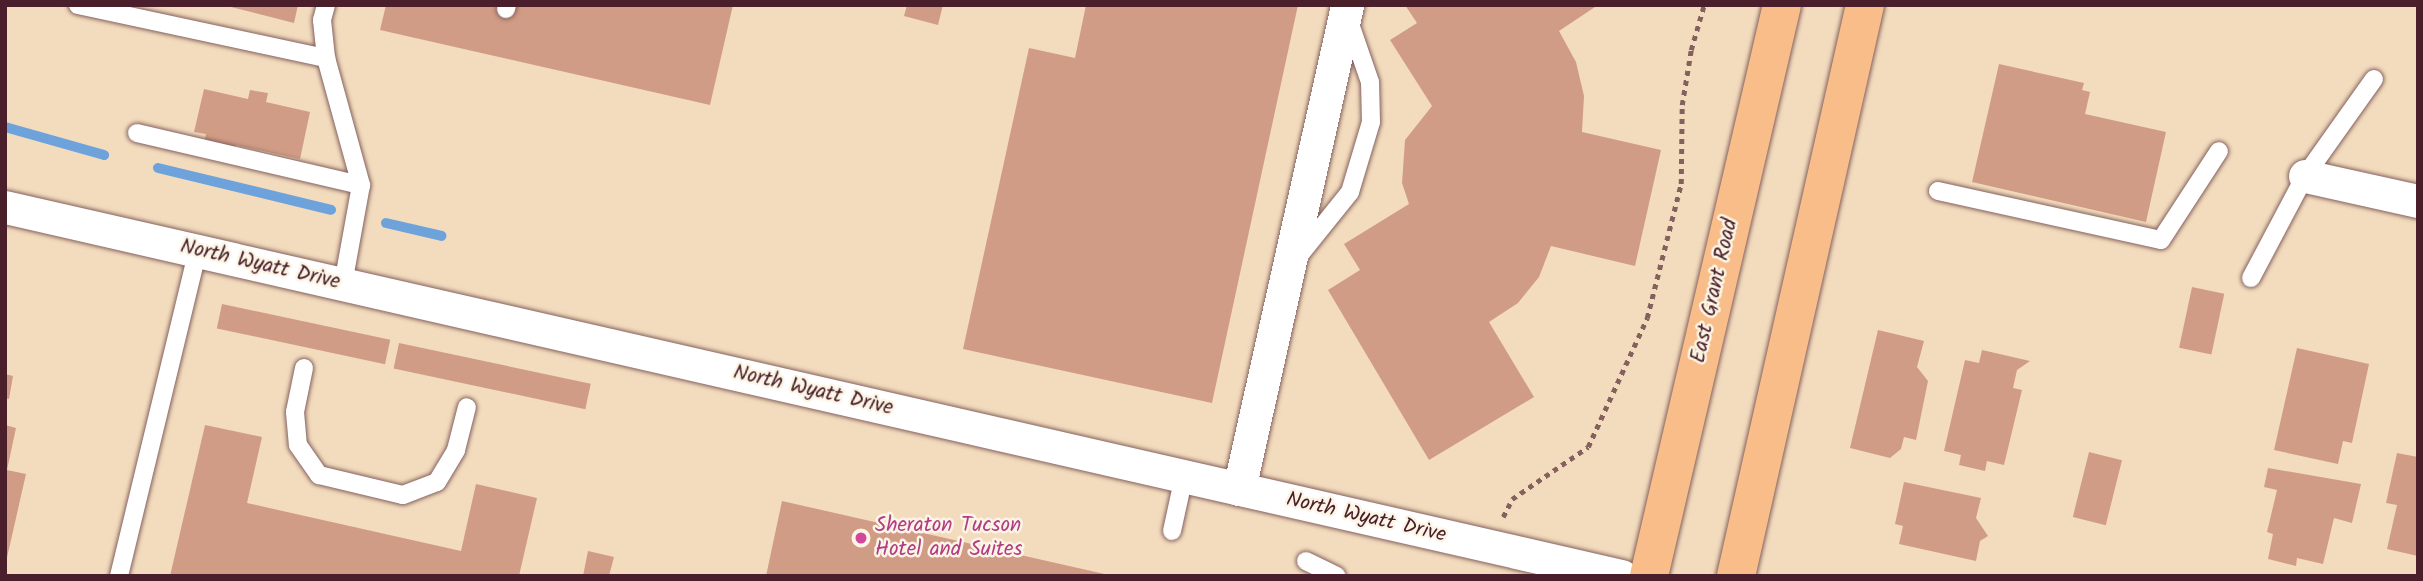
<!DOCTYPE html>
<html>
<head>
<meta charset="utf-8">
<style>
  body { margin:0 }
  #map { position:relative; width:2423px; height:581px; overflow:hidden; background:#f3dcbe; font-family:Kalam,sans-serif }
  div>[style] { position:absolute }
  .stream>* { height:10px; margin:-5px; padding:0 5px; transform-origin:5px; border-radius:5px; background:#6da3da }
  .building>* { inset:0; background:#d19c85; transform-origin:0 0 }
  .path>* { height:4.5px; margin-top:-2.25px; transform-origin:0; background:repeating-linear-gradient(90deg,#85615e 0 5px,transparent 0 10px) }
  .roads { filter:drop-shadow(0 0 2px #85615e) drop-shadow(0 0 2px #85615e) }
  .service>* { height:18px; margin:-9px; padding:0 9px; transform-origin:9px; border-radius:9px; background:#fff }
  .minor>* { height:33px; margin:-16.5px; padding:0 16.5px; transform-origin:16.5px; border-radius:16.5px; background:#fff }
  .primary>* { height:38px; margin:-19px; padding:0 19px; transform-origin:19px; border-radius:19px; background:#f8bd89 }
  .dots>* { width:19px; height:19px; translate:-50% -50%; box-sizing:border-box; border:4px solid #fcf5e5; border-radius:50% }
  span { translate:-50% -50%; white-space:nowrap; text-align:center; line-height:1.15; -webkit-text-stroke:5px #fcf5e5; paint-order:stroke }
  .street-label { font-size:21px; color:#4a1f2b }
  .hotel-label { font-size:21px; color:#b23c85 }
  .left { translate:0 -50%; text-align:left }
  .frame { position:absolute; inset:0; border:7px solid #4a1f2b; pointer-events:none }
</style>
</head>
<body>
<div id="map">
  <div class="stream">
    <i style="left:5px;top:127px;width:103px;rotate:15.8deg"></i>
    <i style="left:158px;top:168px;width:178px;rotate:13.6deg"></i>
    <i style="left:386px;top:223px;width:57px;rotate:13.1deg"></i>
  </div>
  <div class="building">
    <i style="clip-path:polygon(223px 5px,298px 5px,294px 23px)"></i>
    <i style="clip-path:polygon(386px 5px,733px 5px,710px 105px,380px 30px)"></i>
    <i style="clip-path:polygon(907px 5px,943px 5px,938px 25px,904px 16px)"></i>
    <i style="clip-path:polygon(1086px 5px,1298px 5px,1212px 403px,963px 349px,1029px 48px,1075px 58px)"></i>
    <i style="clip-path:polygon(1405px 5px,1598px 5px,1559px 31px,1576px 62px,1584px 96px,1582px 132px,1661px 150px,1635px 266px,1551px 246px,1539px 277px,1518px 303px,1489px 322px,1534px 397px,1429px 460px,1328px 290px,1360px 270px,1344px 244px,1409px 204px,1402px 183px,1405px 140px,1432px 106px,1390px 40px,1417px 23px)"></i>
    <i style="clip-path:polygon(1999px 64px,2084px 83px,2082px 90px,2090px 92px,2085px 114px,2166px 132px,2146px 222px,1972px 182px)"></i>
    <i style="clip-path:polygon(204px 89px,248px 99px,250px 90px,268px 93px,266px 102px,310px 112px,300px 159px,236px 145px,233px 163px,201px 156px,206px 134px,194px 132px)"></i>
    <i style="left:2192px;top:287px;width:33px;height:62px;rotate:12deg"></i>
    <i style="left:222px;top:304px;width:172px;height:25px;rotate:12deg"></i>
    <i style="clip-path:polygon(1878px 330px,1924px 341px,1917px 367px,1928px 381px,1916px 440px,1904px 437px,1901px 449px,1890px 458px,1850px 448px)"></i>
    <i style="left:399px;top:343px;width:196px;height:26px;rotate:12deg"></i>
    <i style="clip-path:polygon(2297px 348px,2369px 364px,2352px 443px,2343px 441px,2338px 464px,2274px 450px)"></i>
    <i style="clip-path:polygon(1982px 350px,2030px 361px,2017px 370px,2013px 388px,2022px 390px,2004px 465px,1987px 461px,1985px 471px,1959px 465px,1961px 455px,1944px 451px,1965px 360px,1979px 363px)"></i>
    <i style="clip-path:polygon(5px 374px,13px 376px,9px 399px,5px 398px)"></i>
    <i style="clip-path:polygon(5px 425px,16px 428px,7px 470px,26px 474px,6px 562px)"></i>
    <i style="clip-path:polygon(205px 425px,262px 437px,247px 503px,461px 551px,476px 484px,537px 498px,519px 576px,170px 576px)"></i>
    <i style="left:2089px;top:452px;width:34px;height:67px;rotate:14deg"></i>
    <i style="clip-path:polygon(2397px 453px,2418px 457px,2418px 556px,2387px 549px,2397px 505px,2386px 503px)"></i>
    <i style="clip-path:polygon(2268px 468px,2361px 484px,2352px 523px,2334px 518px,2323px 564px,2297px 558px,2296px 566px,2268px 559px,2273px 534px,2267px 532px,2277px 490px,2264px 487px)"></i>
    <i style="clip-path:polygon(1904px 482px,1981px 498px,1976px 518px,1988px 536px,1980px 541px,1976px 561px,1899px 544px,1903px 526px,1895px 524px)"></i>
    <i style="clip-path:polygon(782px 501px,1109px 575px,1109px 576px,766px 576px)"></i>
    <i style="clip-path:polygon(588px 551px,614px 557px,609px 576px,583px 576px)"></i>
  </div>
  <div class="path">
    <i style="left:1503px;top:517px;width:20px;rotate:-63deg"></i>
    <i style="left:1512px;top:499px;width:92px;rotate:-34.4deg"></i>
    <i style="left:1588px;top:447px;width:142px;rotate:-65.4deg"></i>
    <i style="left:1647px;top:318px;width:138px;rotate:-75.8deg"></i>
    <i style="left:1681px;top:184px;width:79px;rotate:-89.3deg"></i>
    <i style="left:1682px;top:105px;width:56px;rotate:-80.7deg"></i>
    <i style="left:1691px;top:50px;width:47px;rotate:-73.9deg"></i>
  </div>
  <div class="roads">
    <div class="service">
      <i style="left:78px;top:5px;width:254px;rotate:12.1deg"></i>
      <i style="left:326px;top:5px;width:16px;rotate:105deg"></i>
      <i style="left:322px;top:20px;width:38px;rotate:84deg"></i>
      <i style="left:326px;top:58px;width:132px;rotate:74.6deg"></i>
      <i style="left:361px;top:185px;width:101px;rotate:100.3deg"></i>
      <i style="left:506px;top:9px;width:4px;rotate:-76deg"></i>
      <i style="left:137px;top:133px;width:230px;rotate:13.1deg"></i>
      <i style="left:1938px;top:191px;width:228px;rotate:12.4deg"></i>
      <i style="left:2161px;top:240px;width:106px;rotate:-56.9deg"></i>
      <i style="left:1297px;top:258px;width:85px;rotate:-51.2deg"></i>
      <i style="left:1350px;top:192px;width:73px;rotate:-73.3deg"></i>
      <i style="left:1371px;top:122px;width:40px;rotate:-91.4deg"></i>
      <i style="left:1370px;top:82px;width:68px;rotate:-109deg"></i>
      <i style="left:2251px;top:278px;width:115px;rotate:-62.1deg"></i>
      <i style="left:2305px;top:176px;width:119px;rotate:-54.6deg"></i>
      <i style="left:304px;top:368px;width:45px;rotate:101.6deg"></i>
      <i style="left:295px;top:412px;width:33px;rotate:85deg"></i>
      <i style="left:298px;top:445px;width:37px;rotate:55deg"></i>
      <i style="left:319px;top:475px;width:86px;rotate:13.4deg"></i>
      <i style="left:403px;top:495px;width:36px;rotate:-21deg"></i>
      <i style="left:437px;top:482px;width:37px;rotate:-59deg"></i>
      <i style="left:456px;top:450px;width:44px;rotate:-75.7deg"></i>
      <i style="left:1172px;top:531px;width:56px;rotate:-77.7deg"></i>
      <i style="left:1306px;top:561px;width:34px;rotate:26deg"></i>
      <i style="left:119px;top:576px;width:335px;rotate:-76.4deg"></i>
    </div>
    <div class="minor">
      <i style="left:2305px;top:176px;width:116px;rotate:12.5deg"></i>
      <i style="left:5px;top:207px;width:1658px;rotate:12.86deg"></i>
      <i style="left:1239px;top:489px;width:496px;rotate:-77.4deg"></i>
    </div>
    <div class="primary">
      <i style="left:1649px;top:576px;width:586px;rotate:-76.89deg"></i>
      <i style="left:1736px;top:576px;width:585px;rotate:-77.27deg"></i>
    </div>
  </div>
  <div class="dots">
    <i style="left:861px;top:538px;background:#d1479c"></i>
  </div>
  <div class="street-label">
    <span style="left:260px;top:265px;rotate:13deg">North Wyatt Drive</span>
    <span style="left:1715px;top:291px;rotate:-77deg">East Grant Road</span>
    <span style="left:813px;top:391px;rotate:13deg">North Wyatt Drive</span>
    <span style="left:1366px;top:518px;rotate:13deg">North Wyatt Drive</span>
  </div>
  <div class="hotel-label">
    <span class="left" style="left:875px;top:538px">Sheraton Tucson<br>Hotel and Suites</span>
  </div>
  <div class="frame"></div>
</div>
</body>
</html>
